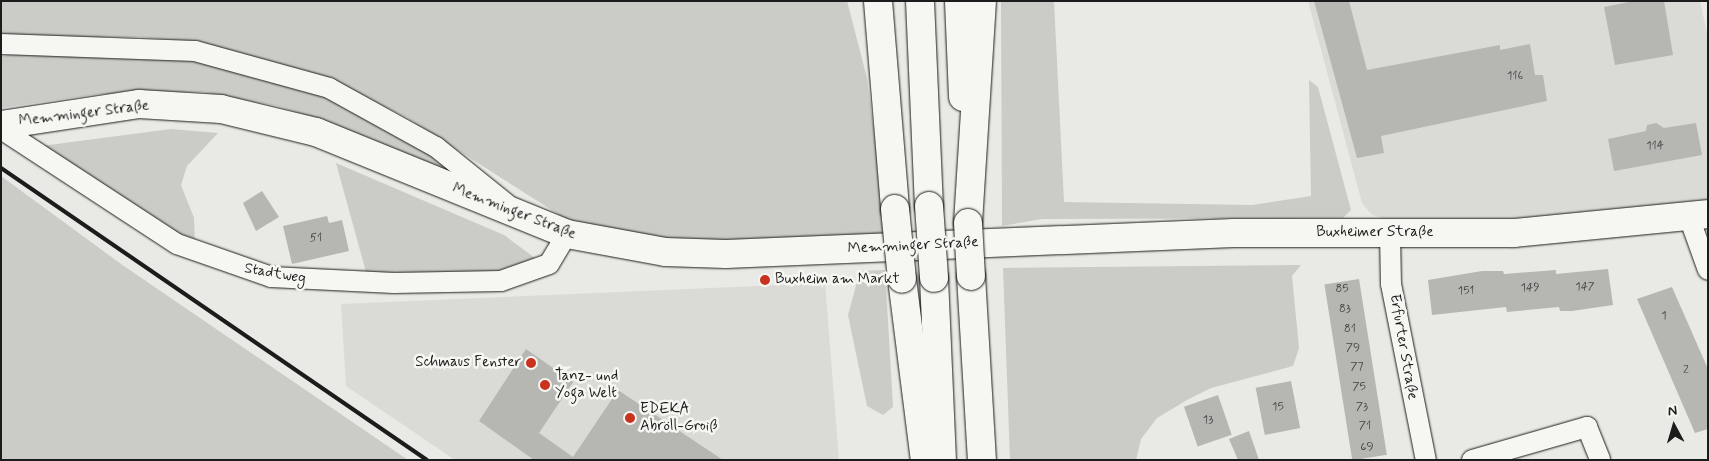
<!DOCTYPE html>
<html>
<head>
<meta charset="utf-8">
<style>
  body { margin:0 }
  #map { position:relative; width:1709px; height:461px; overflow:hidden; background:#e9e9e5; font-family:Mynerve,sans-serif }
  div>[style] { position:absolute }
  .built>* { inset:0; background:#dadad6 }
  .green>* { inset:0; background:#cbcbc7 }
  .building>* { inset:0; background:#b6b6b3; transform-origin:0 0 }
  .roads { filter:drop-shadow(0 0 1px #1c1c1c) drop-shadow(0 0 1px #1c1c1c) }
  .street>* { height:20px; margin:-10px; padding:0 10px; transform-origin:10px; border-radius:10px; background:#f6f6f2 }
  .secondary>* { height:28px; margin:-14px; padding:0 14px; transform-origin:14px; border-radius:14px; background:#f6f6f2 }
  .highway>* { height:28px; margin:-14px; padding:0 14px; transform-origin:14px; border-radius:14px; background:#f6f6f2 }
  .rail>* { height:4px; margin:-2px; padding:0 2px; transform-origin:2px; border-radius:2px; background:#1c1c1c }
  .bridges { filter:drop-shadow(0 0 1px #1c1c1c) drop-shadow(0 0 1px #1c1c1c) }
  .highway-bridge>* { height:28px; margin:-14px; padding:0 14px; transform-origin:14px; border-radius:14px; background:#f6f6f2 }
  .dots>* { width:14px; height:14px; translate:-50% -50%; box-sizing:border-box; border:2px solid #f6f6f2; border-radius:50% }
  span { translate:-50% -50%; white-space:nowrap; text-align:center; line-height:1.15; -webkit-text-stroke:5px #f6f6f2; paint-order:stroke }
  .number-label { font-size:12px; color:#424242 }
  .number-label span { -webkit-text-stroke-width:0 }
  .street-label { font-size:15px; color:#1c1c1c }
  .poi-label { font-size:15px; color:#1c1c1c }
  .left { translate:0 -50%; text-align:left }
  .right { translate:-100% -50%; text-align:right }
  .frame { position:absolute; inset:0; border:2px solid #1c1c1c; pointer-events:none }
  .north { position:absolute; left:1649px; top:401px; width:50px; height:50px; -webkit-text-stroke:4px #f6f6f2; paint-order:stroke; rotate:354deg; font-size:14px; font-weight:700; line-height:20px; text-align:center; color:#1c1c1c }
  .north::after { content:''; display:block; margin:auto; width:18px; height:22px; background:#1c1c1c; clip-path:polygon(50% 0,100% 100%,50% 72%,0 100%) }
</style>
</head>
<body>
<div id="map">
  <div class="built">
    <i style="clip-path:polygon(1308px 1px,1700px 1px,1708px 38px,1708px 201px,1542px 219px,1392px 222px,1371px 214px,1362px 203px)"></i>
    <i style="clip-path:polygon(825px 283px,839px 460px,455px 460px,346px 386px,341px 304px)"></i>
  </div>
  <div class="green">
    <i style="clip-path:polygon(1px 1px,847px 1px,867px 78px,887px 234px,718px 242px,607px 233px,564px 218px,406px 117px,330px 80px,196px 42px,140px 37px,1px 37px)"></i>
    <i style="clip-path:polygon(1001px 1px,1054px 1px,1064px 202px,1252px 205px,1311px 196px,1309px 80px,1318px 87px,1351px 210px,1343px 218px,1042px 219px,1002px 226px)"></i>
    <i style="clip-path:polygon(19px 54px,179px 57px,227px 66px,332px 99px,431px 153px,480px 187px,331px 123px,277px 106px,203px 92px,99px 94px,1px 108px,1px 56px)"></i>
    <i style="clip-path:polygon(171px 129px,218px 133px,187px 166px,181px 185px,194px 218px,195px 244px,41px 146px)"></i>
    <i style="clip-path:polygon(336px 163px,504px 235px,539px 261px,507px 272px,366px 272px)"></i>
    <i style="clip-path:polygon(1px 176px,121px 264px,408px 460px,1px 460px)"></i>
    <i style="clip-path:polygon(1301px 265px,1292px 276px,1299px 348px,1293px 366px,1211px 388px,1187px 400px,1157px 418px,1141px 439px,1136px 460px,1010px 460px,1003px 268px)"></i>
    <i style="clip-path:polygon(885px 270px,893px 407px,883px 415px,867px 406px,848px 315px,860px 271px)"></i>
  </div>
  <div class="building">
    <i style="clip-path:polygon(1314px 1px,1349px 1px,1367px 70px,1500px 45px,1500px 50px,1530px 44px,1535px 75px,1543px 75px,1547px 101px,1381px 136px,1384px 153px,1357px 158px)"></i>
    <i style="clip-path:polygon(1634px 1px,1664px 1px,1673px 55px,1615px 65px,1604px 7px)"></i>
    <i style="clip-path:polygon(1656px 123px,1664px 128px,1696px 123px,1702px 155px,1614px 171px,1608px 139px,1646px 131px,1647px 125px)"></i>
    <i style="clip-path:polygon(262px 191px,279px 217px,256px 231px,243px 203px)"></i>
    <i style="clip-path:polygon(327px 216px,329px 223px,342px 220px,349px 251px,292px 264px,283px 226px)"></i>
    <i style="clip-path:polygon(1608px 269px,1613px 305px,1572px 311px,1560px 311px,1559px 307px,1507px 312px,1506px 307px,1432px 315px,1428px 280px,1482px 271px,1503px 271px,1504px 274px,1556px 270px,1556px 274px)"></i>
    <i style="left:1359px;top:279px;width:178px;height:35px;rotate:81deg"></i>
    <i style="clip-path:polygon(1672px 287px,1708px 369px,1708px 429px,1695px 433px,1637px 299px)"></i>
    <i style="clip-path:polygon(526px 349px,573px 382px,539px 433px,573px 457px,618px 390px,723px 460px,534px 460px,479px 421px)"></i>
    <i style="left:1291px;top:381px;width:48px;height:36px;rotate:79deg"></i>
    <i style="left:1218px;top:395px;width:42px;height:36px;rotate:71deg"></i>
    <i style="clip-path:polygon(1249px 431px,1259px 460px,1238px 460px,1229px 439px)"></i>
  </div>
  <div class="roads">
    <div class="street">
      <i style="left:1px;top:44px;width:194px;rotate:2.1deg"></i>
      <i style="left:195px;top:51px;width:139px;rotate:15.4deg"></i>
      <i style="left:329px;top:88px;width:122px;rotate:28.9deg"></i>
      <i style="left:436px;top:147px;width:92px;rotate:38.9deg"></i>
      <i style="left:1px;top:129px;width:210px;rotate:33.2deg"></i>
      <i style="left:177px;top:244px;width:100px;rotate:19.3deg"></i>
      <i style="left:271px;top:277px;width:123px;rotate:2.8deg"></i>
      <i style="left:394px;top:283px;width:107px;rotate:-1.1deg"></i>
      <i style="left:501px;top:281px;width:51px;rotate:-19.5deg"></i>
      <i style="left:549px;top:264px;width:35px;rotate:-59deg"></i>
      <i style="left:1689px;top:217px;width:56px;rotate:70.3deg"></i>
      <i style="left:1390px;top:233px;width:51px;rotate:88.9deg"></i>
      <i style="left:1391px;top:284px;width:179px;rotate:78.8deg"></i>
      <i style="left:1472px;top:460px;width:120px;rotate:-16deg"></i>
      <i style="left:1587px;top:427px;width:35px;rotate:68deg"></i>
    </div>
    <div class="secondary">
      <i style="left:1px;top:125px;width:140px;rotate:-8.7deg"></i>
      <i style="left:139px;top:104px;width:82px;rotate:3.5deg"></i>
      <i style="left:221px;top:109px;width:98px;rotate:13.6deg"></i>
      <i style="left:316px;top:132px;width:271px;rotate:22.1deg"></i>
      <i style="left:567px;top:234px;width:100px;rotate:10.4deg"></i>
      <i style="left:665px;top:252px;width:61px;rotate:1.9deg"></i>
      <i style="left:726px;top:254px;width:508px;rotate:-2.37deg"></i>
      <i style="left:1234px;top:233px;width:280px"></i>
      <i style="left:1514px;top:233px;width:195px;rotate:-5.6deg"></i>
    </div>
    <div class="highway">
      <i style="left:878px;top:1px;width:209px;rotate:85.3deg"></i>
      <i style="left:920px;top:1px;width:205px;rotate:87.5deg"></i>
      <i style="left:959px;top:1px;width:96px;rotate:87.6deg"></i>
      <i style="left:968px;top:223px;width:222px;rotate:-86.4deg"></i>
      <i style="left:971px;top:276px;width:184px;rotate:86.6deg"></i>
      <i style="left:934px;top:278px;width:182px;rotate:87.5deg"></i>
      <i style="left:902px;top:279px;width:182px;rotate:82.8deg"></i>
    </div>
  </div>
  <div class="rail">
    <i style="left:1px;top:168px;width:516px;rotate:34.43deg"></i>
  </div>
  <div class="bridges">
    <div class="highway-bridge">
      <i style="left:929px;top:206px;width:72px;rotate:86deg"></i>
      <i style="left:895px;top:209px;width:70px;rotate:84.3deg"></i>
      <i style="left:968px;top:223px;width:53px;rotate:86.8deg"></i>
    </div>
  </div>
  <div class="dots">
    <i style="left:765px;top:280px;background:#c8321e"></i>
    <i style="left:531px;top:363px;background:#c8321e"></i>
    <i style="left:545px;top:385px;background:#c8321e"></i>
    <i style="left:630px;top:418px;background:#c8321e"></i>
  </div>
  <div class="number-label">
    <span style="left:1515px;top:77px">116</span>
    <span style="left:1655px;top:147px">114</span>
    <span style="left:316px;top:239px">51</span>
    <span style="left:1585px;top:288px">147</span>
    <span style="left:1530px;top:289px">149</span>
    <span style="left:1342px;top:290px">85</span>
    <span style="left:1466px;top:292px">151</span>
    <span style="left:1345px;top:310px">83</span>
    <span style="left:1664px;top:317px">1</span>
    <span style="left:1350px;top:330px">81</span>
    <span style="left:1353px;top:349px">79</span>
    <span style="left:1357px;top:368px">77</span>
    <span style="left:1686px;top:371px">2</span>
    <span style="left:1359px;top:388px">75</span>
    <span style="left:1278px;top:408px">15</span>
    <span style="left:1362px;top:408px">73</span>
    <span style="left:1208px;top:421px">13</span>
    <span style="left:1365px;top:427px">71</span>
    <span style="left:1367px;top:448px">69</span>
  </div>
  <div class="street-label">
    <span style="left:84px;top:114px;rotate:-7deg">Memminger Straße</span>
    <span style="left:514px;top:212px;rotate:21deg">Memminger Straße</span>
    <span style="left:1375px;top:233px">Buxheimer Straße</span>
    <span style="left:913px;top:246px;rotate:-3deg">Memminger Straße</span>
    <span style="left:275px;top:274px;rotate:10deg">Stadtweg</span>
    <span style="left:1403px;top:347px;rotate:80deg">Erfurter Straße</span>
  </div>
  <div class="poi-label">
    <span class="left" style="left:775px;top:280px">Buxheim am Markt</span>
    <span class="right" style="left:521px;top:363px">Schmaus Fenster</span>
    <span class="left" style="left:555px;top:385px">Tanz- und<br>Yoga Welt</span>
    <span class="left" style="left:640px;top:418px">EDEKA<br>Abröll-Groiß</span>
  </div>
  <div class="frame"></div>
  <div class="north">N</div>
</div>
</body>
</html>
